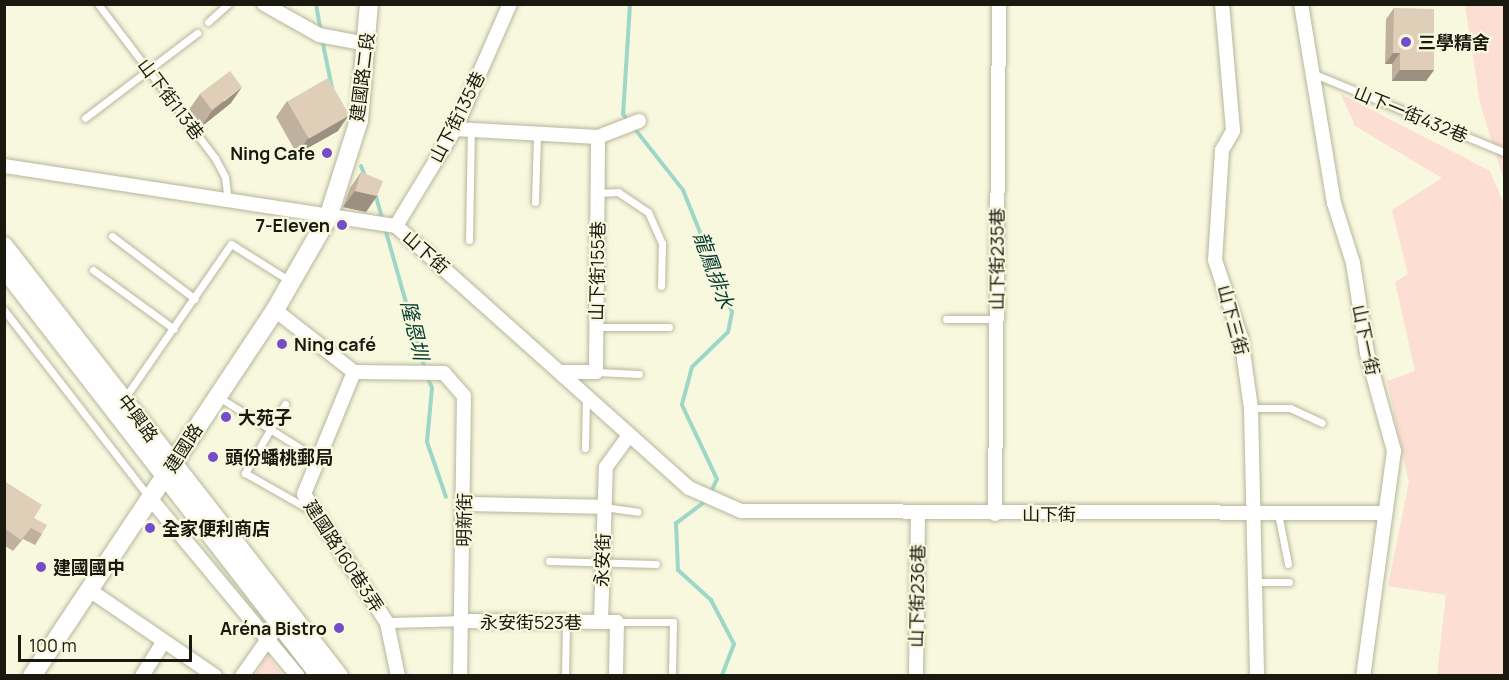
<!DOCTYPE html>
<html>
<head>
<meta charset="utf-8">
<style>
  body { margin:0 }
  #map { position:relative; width:1509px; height:680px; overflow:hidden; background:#f7f8dd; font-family:Manrope,"Noto Sans TC",sans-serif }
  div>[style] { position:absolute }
  .green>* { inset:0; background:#fdded3 }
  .stream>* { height:4px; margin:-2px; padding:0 2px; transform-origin:2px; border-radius:2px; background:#9ed7c8 }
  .roads { filter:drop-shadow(0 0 2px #b6b69d) drop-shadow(0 0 2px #b6b69d) }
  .service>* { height:7px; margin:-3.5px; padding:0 3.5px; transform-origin:3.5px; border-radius:3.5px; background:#fff }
  .pedestrian>* { height:10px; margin:-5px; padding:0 5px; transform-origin:5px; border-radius:5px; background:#fff }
  .minor>* { height:14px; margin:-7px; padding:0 7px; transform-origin:7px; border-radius:7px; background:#fff }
  .tertiary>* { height:18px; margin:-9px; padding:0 9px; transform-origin:9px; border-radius:9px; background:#fff }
  .wall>* { inset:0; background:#c0b19e }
  .shaded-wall>* { inset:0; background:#9c9081 }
  .building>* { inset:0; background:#dfceb8; transform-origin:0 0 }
  .dots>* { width:16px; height:16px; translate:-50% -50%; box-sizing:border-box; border:3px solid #f7f8dd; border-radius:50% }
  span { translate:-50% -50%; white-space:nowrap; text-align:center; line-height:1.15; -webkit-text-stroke:4.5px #f7f8dd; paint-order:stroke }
  .poi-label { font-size:18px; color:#191910; font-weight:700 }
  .left { translate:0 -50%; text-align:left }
  .right { translate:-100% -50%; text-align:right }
  .street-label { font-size:18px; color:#191910 }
  .water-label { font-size:20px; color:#073c32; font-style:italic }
  .frame { position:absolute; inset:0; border:6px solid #191910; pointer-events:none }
  .scale { position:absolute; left:18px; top:635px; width:174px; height:27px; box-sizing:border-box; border:3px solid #191910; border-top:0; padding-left:8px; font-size:18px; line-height:21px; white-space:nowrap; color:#191910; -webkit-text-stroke:4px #f7f8dd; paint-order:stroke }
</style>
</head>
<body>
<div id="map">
  <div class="green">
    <i style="clip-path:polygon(1465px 5px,1504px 5px,1504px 181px,1480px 103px)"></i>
    <i style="clip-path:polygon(1341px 94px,1490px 171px,1504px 204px,1504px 675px,1437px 675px,1446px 595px,1388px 586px,1409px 482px,1387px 381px,1415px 371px,1395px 282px,1408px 274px,1392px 210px,1442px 178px,1355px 126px)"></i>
    <i style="clip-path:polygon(268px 655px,283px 675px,255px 675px)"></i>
  </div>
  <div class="stream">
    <i style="left:316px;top:4px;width:28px;rotate:80deg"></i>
    <i style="left:630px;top:4px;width:110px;rotate:93.6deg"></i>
    <i style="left:623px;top:114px;width:97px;rotate:51.7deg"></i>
    <i style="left:683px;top:190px;width:131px;rotate:68.1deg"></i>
    <i style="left:732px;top:312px;width:20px;rotate:101deg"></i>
    <i style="left:728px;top:332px;width:50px;rotate:135.8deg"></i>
    <i style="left:692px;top:367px;width:39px;rotate:105deg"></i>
    <i style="left:682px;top:405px;width:82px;rotate:64.7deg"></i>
    <i style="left:717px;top:479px;width:17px;rotate:115deg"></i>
    <i style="left:322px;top:39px;width:50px;rotate:78.5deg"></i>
    <i style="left:361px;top:166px;width:11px;rotate:68deg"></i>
    <i style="left:375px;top:193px;width:184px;rotate:74.2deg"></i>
    <i style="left:427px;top:376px;width:13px;rotate:67deg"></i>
    <i style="left:432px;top:388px;width:54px;rotate:95.3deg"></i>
    <i style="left:427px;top:442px;width:58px;rotate:70.9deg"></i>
    <i style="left:707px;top:500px;width:39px;rotate:143deg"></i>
    <i style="left:676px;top:523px;width:47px;rotate:87.6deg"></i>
    <i style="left:678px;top:570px;width:45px;rotate:42.3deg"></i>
    <i style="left:711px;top:600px;width:50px;rotate:62.4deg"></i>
    <i style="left:734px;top:644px;width:34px;rotate:111deg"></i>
  </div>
  <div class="roads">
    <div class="service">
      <i style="left:98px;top:4px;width:193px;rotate:52.8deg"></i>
      <i style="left:215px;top:158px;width:21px;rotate:62deg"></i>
      <i style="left:225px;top:177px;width:25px;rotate:83deg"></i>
      <i style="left:208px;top:22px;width:27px;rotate:-42deg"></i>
      <i style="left:1317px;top:75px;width:202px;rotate:22.4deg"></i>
      <i style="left:85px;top:118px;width:141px;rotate:-37.2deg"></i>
      <i style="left:598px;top:193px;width:20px;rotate:-3deg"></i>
      <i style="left:618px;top:192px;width:36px;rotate:34deg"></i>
      <i style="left:648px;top:212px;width:34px;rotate:66deg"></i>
      <i style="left:662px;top:243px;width:43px;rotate:91.3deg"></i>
      <i style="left:535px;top:202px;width:68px;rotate:-88.3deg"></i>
      <i style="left:112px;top:236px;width:104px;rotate:37.2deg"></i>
      <i style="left:469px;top:240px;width:110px;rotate:-89deg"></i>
      <i style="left:93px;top:270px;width:100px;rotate:36.1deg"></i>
      <i style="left:4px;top:310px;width:238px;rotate:52.2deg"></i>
      <i style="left:946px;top:319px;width:50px"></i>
      <i style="left:597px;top:327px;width:72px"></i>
      <i style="left:596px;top:372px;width:43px;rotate:2.7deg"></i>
      <i style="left:220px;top:398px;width:115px;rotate:31.9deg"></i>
      <i style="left:124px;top:399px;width:188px;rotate:-55.4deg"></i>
      <i style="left:231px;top:244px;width:70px;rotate:32.1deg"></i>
      <i style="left:285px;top:404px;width:80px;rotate:120.1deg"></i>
      <i style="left:245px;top:473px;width:77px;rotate:29.6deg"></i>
      <i style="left:1251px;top:408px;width:39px"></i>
      <i style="left:1290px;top:408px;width:35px;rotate:25deg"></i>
      <i style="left:585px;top:448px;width:52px;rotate:-88.9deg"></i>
      <i style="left:604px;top:507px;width:34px;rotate:8deg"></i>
      <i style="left:1278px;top:513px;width:52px;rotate:78.9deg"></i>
      <i style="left:549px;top:561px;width:107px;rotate:1.6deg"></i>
      <i style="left:1254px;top:582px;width:35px"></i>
      <i style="left:617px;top:622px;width:56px"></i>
      <i style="left:673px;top:622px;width:54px;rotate:91.1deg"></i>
      <i style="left:565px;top:676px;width:54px;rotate:-88.9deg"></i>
    </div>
    <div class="pedestrian">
      <i style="left:387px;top:623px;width:75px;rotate:-1.5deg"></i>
    </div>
    <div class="minor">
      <i style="left:264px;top:4px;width:63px;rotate:29.4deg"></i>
      <i style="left:319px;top:35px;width:49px;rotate:10.6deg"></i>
      <i style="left:1222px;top:4px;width:127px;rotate:85deg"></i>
      <i style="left:1233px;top:131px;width:22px;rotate:120deg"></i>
      <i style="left:1222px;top:150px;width:110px;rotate:93.6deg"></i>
      <i style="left:1215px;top:260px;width:82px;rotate:71.6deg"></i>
      <i style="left:1241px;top:338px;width:71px;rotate:81.9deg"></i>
      <i style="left:1251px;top:408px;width:268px;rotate:88.7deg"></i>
      <i style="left:1301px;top:4px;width:202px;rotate:80.6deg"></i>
      <i style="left:1334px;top:203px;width:63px;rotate:72.4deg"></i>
      <i style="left:1353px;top:263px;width:91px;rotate:81.2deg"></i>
      <i style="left:1367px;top:353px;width:102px;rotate:74.6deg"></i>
      <i style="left:1394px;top:451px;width:227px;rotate:97.8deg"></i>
      <i style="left:455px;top:129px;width:143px;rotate:3.2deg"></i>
      <i style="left:598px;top:137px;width:44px;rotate:-21.3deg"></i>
      <i style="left:4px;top:166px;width:397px;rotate:8.7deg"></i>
      <i style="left:396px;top:226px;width:393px;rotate:41.8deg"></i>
      <i style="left:689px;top:488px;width:57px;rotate:23.9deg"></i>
      <i style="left:741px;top:511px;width:642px;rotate:0.18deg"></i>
      <i style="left:396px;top:226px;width:114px;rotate:-58.7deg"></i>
      <i style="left:455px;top:129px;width:137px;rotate:-66.3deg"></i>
      <i style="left:275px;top:310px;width:100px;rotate:38.1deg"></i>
      <i style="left:354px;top:372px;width:90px;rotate:0.6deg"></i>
      <i style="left:444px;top:373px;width:30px;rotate:49deg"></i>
      <i style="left:464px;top:396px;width:280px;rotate:90.8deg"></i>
      <i style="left:354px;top:372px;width:132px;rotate:112.3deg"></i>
      <i style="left:304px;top:494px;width:153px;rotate:57.2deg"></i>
      <i style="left:387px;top:623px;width:54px;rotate:78.3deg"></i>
      <i style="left:563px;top:372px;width:33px"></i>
      <i style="left:596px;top:372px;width:235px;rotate:-89.5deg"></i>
      <i style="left:150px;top:498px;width:231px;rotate:50.3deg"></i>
      <i style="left:464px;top:504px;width:140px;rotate:1.2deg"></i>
      <i style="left:995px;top:514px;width:510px;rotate:-89.55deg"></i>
      <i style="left:88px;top:589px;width:154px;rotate:34.4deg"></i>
      <i style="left:462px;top:621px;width:155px;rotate:0.4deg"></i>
      <i style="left:617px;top:622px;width:54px;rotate:91.1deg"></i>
      <i style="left:601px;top:622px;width:155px;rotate:-88.2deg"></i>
      <i style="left:606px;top:467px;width:39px;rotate:-54deg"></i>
      <i style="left:142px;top:676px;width:41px;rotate:-57.8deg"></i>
      <i style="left:242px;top:676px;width:55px;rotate:-54.6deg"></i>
      <i style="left:916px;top:676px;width:160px;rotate:-89.3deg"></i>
    </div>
    <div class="tertiary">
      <i style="left:4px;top:246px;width:545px;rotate:52.08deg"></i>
      <i style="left:4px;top:268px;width:516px;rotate:52.24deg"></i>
      <i style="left:32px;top:676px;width:439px;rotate:-56.4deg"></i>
      <i style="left:275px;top:310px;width:106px;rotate:-60.1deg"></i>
      <i style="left:328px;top:218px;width:103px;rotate:-72.4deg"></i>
      <i style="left:359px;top:120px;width:116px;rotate:-85.1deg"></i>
    </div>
  </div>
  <div class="wall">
    <i style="clip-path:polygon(1394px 8px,1434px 70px,1426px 81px,1392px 81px,1392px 64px,1385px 64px,1386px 19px)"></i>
    <i style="clip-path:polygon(200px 94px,231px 103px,201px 127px,188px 111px)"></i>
    <i style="clip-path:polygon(287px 101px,338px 131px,297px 154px,276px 117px)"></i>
    <i style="clip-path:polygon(361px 172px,377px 196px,366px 212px,343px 207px,350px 188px)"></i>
    <i style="clip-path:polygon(4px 481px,34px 518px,42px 534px,35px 545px,23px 539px,13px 551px,4px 545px)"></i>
  </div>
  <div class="shaded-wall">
    <i style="clip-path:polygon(1393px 53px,1400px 53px,1392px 64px,1385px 64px)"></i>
    <i style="clip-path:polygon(1400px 70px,1434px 70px,1426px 81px,1392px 81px)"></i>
    <i style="clip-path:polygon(242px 87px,231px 103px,201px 127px,212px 111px)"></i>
    <i style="clip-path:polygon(349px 115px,338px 131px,297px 154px,308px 138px)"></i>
    <i style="clip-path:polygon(355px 191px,377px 196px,366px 212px,343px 207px)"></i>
  </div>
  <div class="building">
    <i style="clip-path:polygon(1394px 8px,1434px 9px,1434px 70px,1400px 70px,1400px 53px,1393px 53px)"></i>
    <i style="left:230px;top:71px;width:20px;height:38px;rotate:53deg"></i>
    <i style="left:328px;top:78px;width:43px;height:47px;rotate:60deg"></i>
    <i style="clip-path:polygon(361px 172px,383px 181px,377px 196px,355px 191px)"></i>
    <i style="clip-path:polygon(4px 481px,42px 505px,34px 518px,47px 525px,42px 534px,31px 528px,21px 540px,4px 528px)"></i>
  </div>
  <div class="dots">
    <i style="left:1406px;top:42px;background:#754dc6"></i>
    <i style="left:327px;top:153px;background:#754dc6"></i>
    <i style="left:342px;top:225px;background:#754dc6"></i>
    <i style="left:282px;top:344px;background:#754dc6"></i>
    <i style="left:226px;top:417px;background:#754dc6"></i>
    <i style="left:213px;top:457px;background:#754dc6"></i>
    <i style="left:150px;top:528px;background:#754dc6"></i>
    <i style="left:41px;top:567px;background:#754dc6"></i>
    <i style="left:339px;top:628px;background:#754dc6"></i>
  </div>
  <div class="poi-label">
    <span class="left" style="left:1418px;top:42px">三學精舍</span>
    <span class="right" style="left:315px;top:153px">Ning Cafe</span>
    <span class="right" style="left:330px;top:225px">7-Eleven</span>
    <span class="left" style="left:294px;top:344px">Ning café</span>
    <span class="left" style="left:238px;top:417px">大苑子</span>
    <span class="left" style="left:225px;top:457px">頭份蟠桃郵局</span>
    <span class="left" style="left:162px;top:528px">全家便利商店</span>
    <span class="left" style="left:53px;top:567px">建國國中</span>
    <span class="right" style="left:327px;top:628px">Aréna Bistro</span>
  </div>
  <div class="street-label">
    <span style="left:362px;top:77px;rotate:-83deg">建國路二段</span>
    <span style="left:171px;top:99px;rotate:53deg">山下街113巷</span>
    <span style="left:1411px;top:114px;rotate:22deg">山下一街432巷</span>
    <span style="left:457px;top:117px;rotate:-63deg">山下街135巷</span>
    <span style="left:426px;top:252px;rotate:41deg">山下街</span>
    <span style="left:997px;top:259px;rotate:-90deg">山下街235巷</span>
    <span style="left:597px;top:271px;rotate:-89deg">山下街155巷</span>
    <span style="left:1233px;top:320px;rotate:75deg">山下三街</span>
    <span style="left:1366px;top:340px;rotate:78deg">山下一街</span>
    <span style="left:138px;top:418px;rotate:53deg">中興路</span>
    <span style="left:183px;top:448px;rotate:-57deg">建國路</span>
    <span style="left:1049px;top:514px">山下街</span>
    <span style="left:464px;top:520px;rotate:-89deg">明新街</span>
    <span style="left:344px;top:556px;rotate:57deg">建國路160巷3弄</span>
    <span style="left:602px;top:560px;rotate:-88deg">永安街</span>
    <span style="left:917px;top:596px;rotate:-89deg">山下街236巷</span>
    <span style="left:531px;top:622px">永安街523巷</span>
  </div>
  <div class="water-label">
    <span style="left:714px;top:270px;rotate:70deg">龍鳳排水</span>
    <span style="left:415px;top:330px;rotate:77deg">隆恩圳</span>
  </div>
  <div class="frame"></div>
  <div class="scale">100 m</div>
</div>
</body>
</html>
